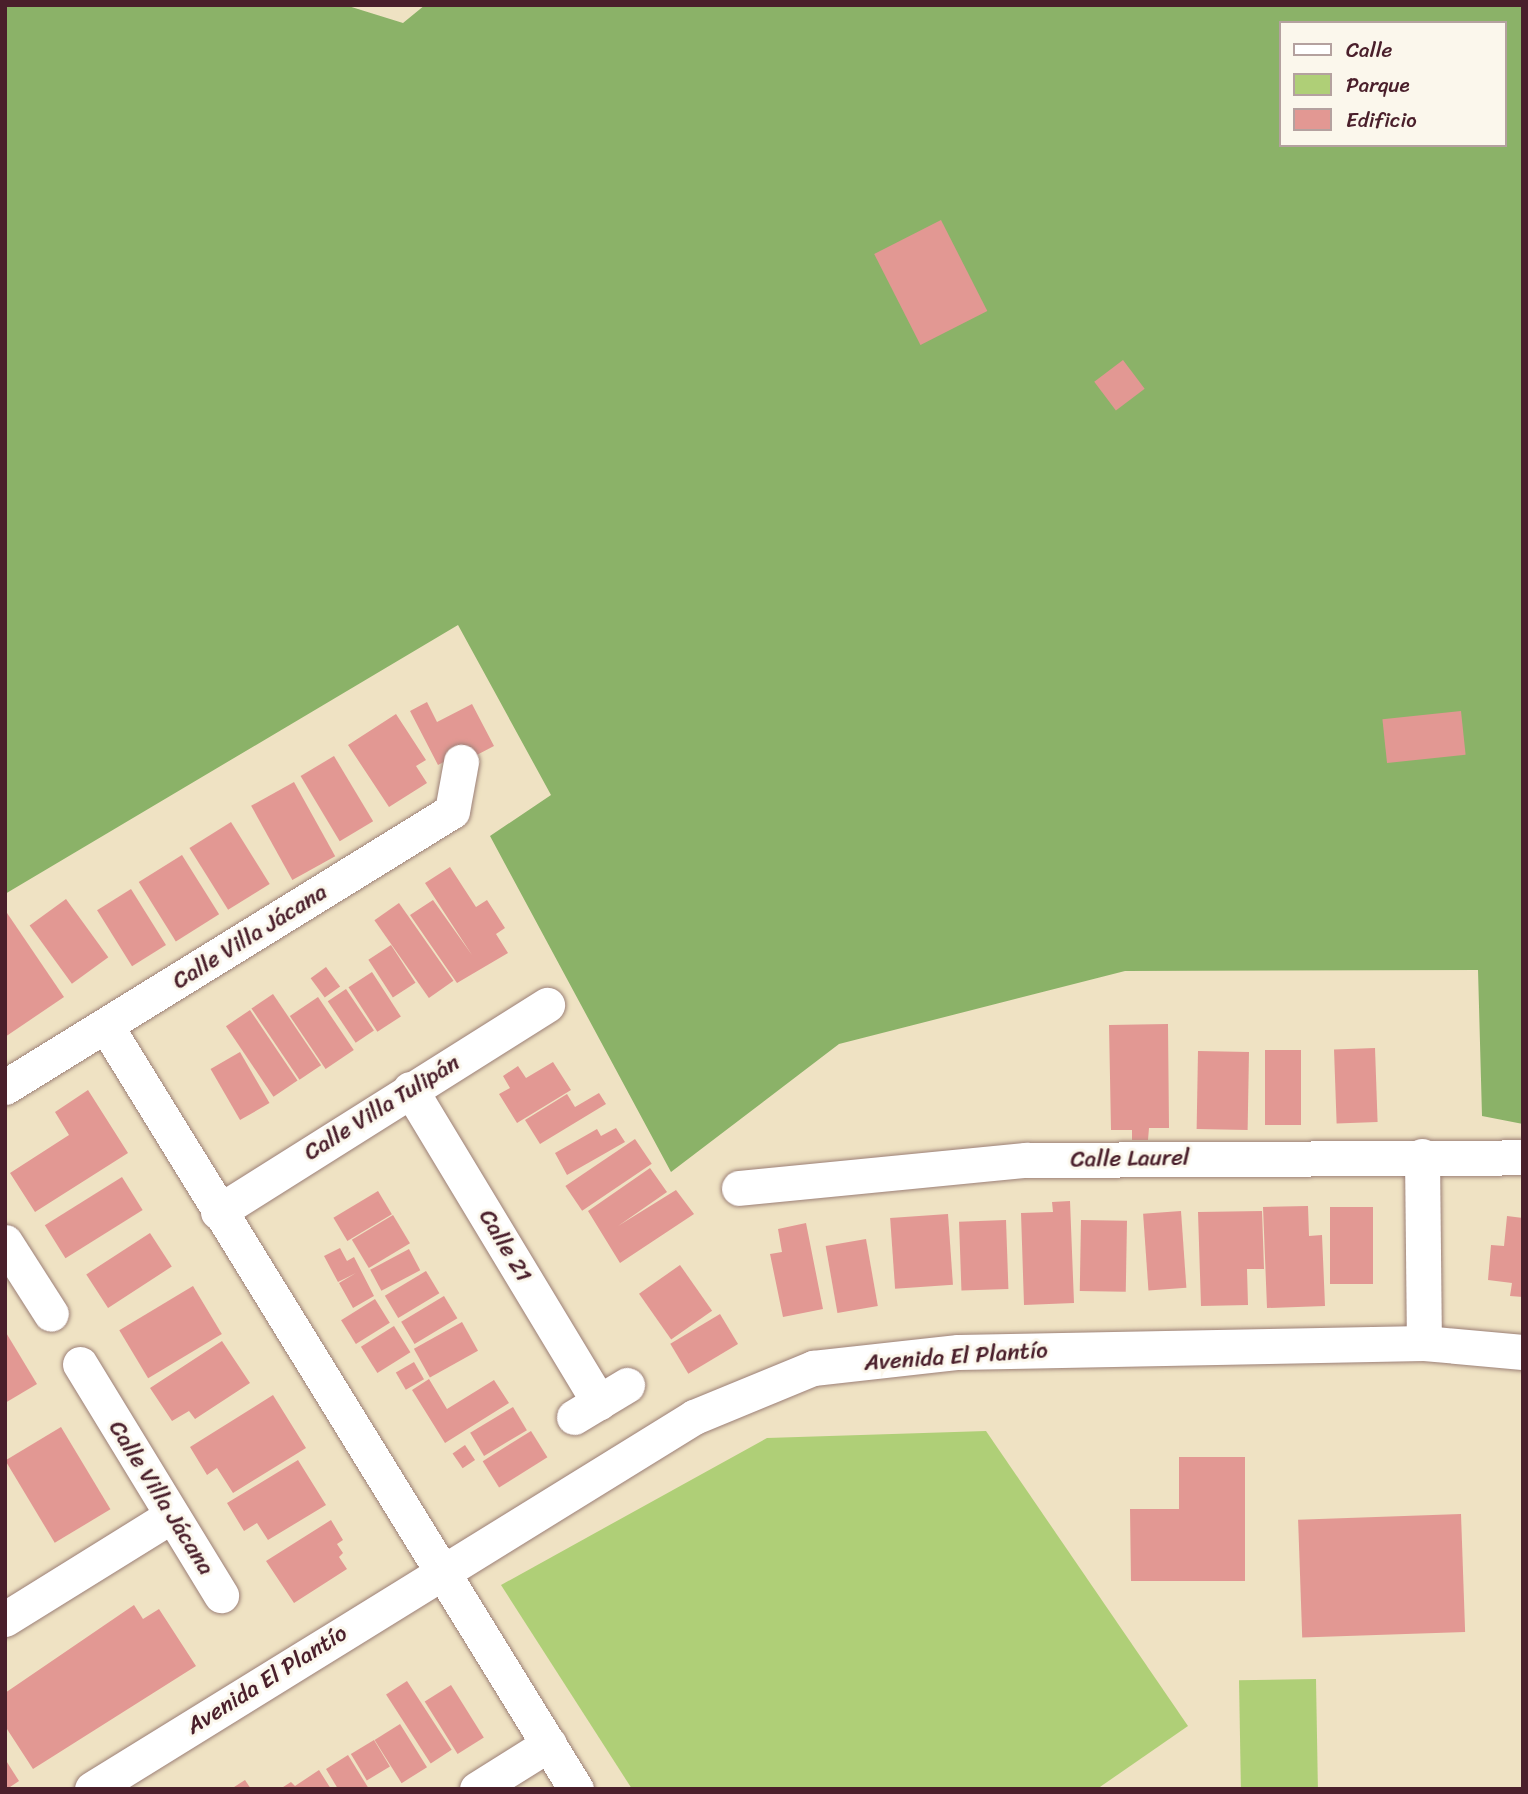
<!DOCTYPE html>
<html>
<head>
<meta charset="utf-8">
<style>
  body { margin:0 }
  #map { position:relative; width:1528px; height:1794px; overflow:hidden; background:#efe2c3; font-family:Sriracha,sans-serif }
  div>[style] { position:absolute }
  .green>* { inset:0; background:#afcf77; transform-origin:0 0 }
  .forest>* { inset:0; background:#8bb268 }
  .building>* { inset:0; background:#e29893; transform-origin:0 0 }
  .roads { filter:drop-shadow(0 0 2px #9c8077) drop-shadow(0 0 2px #9c8077) }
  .minor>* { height:35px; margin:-17.5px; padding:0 17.5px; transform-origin:17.5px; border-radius:17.5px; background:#fff }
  span { translate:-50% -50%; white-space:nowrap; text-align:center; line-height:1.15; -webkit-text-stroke:6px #fbf7ec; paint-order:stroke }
  .street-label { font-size:23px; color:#4a1f2b }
  .frame { position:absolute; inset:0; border:7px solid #4a1f2b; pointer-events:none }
  .legend { position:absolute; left:1279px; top:21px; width:228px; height:126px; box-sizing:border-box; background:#fbf7ec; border:2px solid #b4a19f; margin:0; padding:9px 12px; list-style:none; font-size:21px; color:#4a1f2b }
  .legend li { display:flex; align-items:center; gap:14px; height:35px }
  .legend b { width:35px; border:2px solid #b4a19f }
</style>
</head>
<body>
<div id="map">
  <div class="green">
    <i style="clip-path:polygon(986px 1431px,1188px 1726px,1097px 1789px,632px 1789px,501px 1585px,767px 1438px)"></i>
    <i style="left:1316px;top:1679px;width:110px;height:77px;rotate:89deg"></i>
  </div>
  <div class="forest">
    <i style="clip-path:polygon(evenodd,5px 5px,345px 5px,403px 23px,425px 5px,1523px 5px,1523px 1124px,1482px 1116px,1478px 970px,1125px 971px,839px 1044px,671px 1172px,490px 836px,551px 795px,458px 625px,5px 894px,5px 5px,1281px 23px,1505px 23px,1505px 145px,1281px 145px,1281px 23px)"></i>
  </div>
  <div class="building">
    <i style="left:941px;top:220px;width:102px;height:75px;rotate:63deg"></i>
    <i style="left:1123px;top:360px;width:36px;height:36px;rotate:53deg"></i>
    <i style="clip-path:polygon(427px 702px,437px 722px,472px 704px,494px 746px,471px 758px,459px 754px,438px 765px,410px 711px)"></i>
    <i style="left:1461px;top:711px;width:44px;height:79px;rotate:84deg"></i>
    <i style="clip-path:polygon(396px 714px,426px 760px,416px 766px,427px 783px,389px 807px,348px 745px)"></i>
    <i style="left:334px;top:756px;width:76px;height:39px;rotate:59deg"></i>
    <i style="left:294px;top:782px;width:85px;height:49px;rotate:61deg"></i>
    <i style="left:231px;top:822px;width:73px;height:49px;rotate:58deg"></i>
    <i style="left:182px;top:855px;width:70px;height:51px;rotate:58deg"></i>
    <i style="clip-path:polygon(450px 867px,476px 907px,487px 900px,505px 928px,496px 934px,508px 953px,457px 983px,410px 915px,433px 900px,472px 955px,425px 883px)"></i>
    <i style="left:131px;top:889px;width:66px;height:40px;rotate:58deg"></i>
    <i style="left:66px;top:899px;width:72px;height:45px;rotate:54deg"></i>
    <i style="left:399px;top:903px;width:95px;height:30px;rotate:55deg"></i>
    <i style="clip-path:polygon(5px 910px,64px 997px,5px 1037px)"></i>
    <i style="left:391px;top:945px;width:45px;height:27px;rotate:57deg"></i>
    <i style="left:326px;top:967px;width:24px;height:19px;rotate:54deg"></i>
    <i style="left:372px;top:972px;width:53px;height:28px;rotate:57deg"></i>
    <i style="left:346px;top:989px;width:50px;height:22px;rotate:56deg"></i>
    <i style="left:273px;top:994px;width:86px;height:26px;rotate:56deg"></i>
    <i style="left:318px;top:997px;width:64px;height:34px;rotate:56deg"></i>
    <i style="left:250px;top:1010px;width:85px;height:29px;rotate:56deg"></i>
    <i style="clip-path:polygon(1168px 1024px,1169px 1128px,1149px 1128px,1148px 1140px,1132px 1140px,1132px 1130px,1111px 1130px,1109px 1025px)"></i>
    <i style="left:1375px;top:1048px;width:74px;height:41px;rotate:88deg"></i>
    <i style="left:1265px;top:1050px;width:36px;height:75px"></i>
    <i style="left:1198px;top:1051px;width:51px;height:78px;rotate:1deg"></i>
    <i style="left:240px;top:1052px;width:59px;height:34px;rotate:60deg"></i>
    <i style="clip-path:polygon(553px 1062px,571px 1090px,517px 1123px,499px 1094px,510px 1088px,503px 1076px,518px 1066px,526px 1078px)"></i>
    <i style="clip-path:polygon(88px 1090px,128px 1153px,35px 1212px,10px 1173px,69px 1135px,55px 1112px)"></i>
    <i style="clip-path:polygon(599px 1093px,606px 1104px,540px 1144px,525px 1120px,567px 1094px,575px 1107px)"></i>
    <i style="clip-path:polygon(616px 1128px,625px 1142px,567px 1175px,555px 1153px,597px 1129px,601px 1136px)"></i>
    <i style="left:635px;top:1139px;width:30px;height:84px;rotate:56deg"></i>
    <i style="clip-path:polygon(650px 1168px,667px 1192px,618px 1226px,676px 1190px,694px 1214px,620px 1263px,588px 1211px)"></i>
    <i style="left:122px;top:1177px;width:39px;height:91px;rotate:58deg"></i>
    <i style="left:378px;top:1191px;width:27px;height:52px;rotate:59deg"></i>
    <i style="clip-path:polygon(1070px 1201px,1074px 1303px,1024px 1305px,1021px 1213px,1053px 1212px,1052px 1202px)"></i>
    <i style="clip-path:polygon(1308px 1206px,1309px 1236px,1322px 1235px,1325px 1306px,1267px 1308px,1263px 1207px)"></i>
    <i style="left:1330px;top:1207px;width:43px;height:77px"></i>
    <i style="left:1181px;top:1211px;width:77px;height:38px;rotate:86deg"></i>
    <i style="clip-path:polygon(1262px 1211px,1264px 1269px,1247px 1269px,1248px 1305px,1201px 1306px,1198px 1212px)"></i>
    <i style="left:948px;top:1214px;width:71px;height:58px;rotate:86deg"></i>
    <i style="left:393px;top:1215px;width:33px;height:48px;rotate:59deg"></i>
    <i style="clip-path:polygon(1507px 1216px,1523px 1218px,1523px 1297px,1510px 1296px,1512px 1283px,1488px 1280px,1491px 1245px,1504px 1246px)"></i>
    <i style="left:1006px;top:1220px;width:69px;height:47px;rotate:88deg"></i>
    <i style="left:1081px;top:1220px;width:46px;height:71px;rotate:1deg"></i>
    <i style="clip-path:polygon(806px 1223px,823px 1309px,783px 1317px,770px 1254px,782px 1252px,778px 1229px)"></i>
    <i style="left:150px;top:1233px;width:40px;height:76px;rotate:57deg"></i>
    <i style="left:866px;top:1239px;width:68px;height:41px;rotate:80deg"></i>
    <i style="clip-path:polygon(340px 1248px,347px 1261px,354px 1257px,374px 1296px,353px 1308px,339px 1283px,356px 1273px,338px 1282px,324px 1256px)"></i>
    <i style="left:409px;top:1249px;width:24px;height:44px;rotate:62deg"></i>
    <i style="left:680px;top:1265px;width:56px;height:50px;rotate:55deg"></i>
    <i style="left:426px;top:1271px;width:26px;height:48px;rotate:59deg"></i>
    <i style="left:193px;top:1286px;width:56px;height:86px;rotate:59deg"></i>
    <i style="left:444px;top:1296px;width:26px;height:50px;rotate:59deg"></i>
    <i style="left:375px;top:1299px;width:28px;height:40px;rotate:58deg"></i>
    <i style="left:720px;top:1314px;width:35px;height:58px;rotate:59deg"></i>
    <i style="left:462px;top:1322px;width:33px;height:55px;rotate:61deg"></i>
    <i style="left:394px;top:1326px;width:31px;height:39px;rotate:58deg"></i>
    <i style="clip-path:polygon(5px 1331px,37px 1384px,5px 1403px)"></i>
    <i style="clip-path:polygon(222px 1341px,250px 1383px,195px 1419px,189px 1411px,172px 1421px,150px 1388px)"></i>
    <i style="left:414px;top:1362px;width:20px;height:21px;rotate:60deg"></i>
    <i style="clip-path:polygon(429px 1379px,447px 1409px,494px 1380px,509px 1403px,445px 1443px,412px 1390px)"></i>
    <i style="clip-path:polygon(273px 1395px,306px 1448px,233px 1493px,217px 1468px,207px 1475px,190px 1447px)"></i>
    <i style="left:513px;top:1407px;width:27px;height:50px;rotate:59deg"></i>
    <i style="left:61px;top:1427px;width:96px;height:65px;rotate:59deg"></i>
    <i style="left:531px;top:1431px;width:31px;height:57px;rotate:58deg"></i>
    <i style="left:465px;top:1445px;width:18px;height:15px;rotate:56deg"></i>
    <i style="clip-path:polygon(1179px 1457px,1245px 1457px,1245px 1581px,1131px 1581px,1130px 1509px,1179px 1509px)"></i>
    <i style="clip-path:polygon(298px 1460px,326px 1505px,268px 1540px,257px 1523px,244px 1531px,227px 1503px)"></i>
    <i style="left:1461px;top:1514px;width:118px;height:163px;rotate:88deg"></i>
    <i style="clip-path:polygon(331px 1520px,343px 1540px,337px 1544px,343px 1553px,339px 1557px,347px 1569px,294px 1603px,266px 1561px)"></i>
    <i style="clip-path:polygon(134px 1605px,143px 1619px,159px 1609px,196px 1666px,33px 1769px,5px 1726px,5px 1693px)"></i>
    <i style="left:407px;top:1681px;width:82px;height:25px;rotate:57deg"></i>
    <i style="left:451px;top:1685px;width:62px;height:31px;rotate:58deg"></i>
    <i style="left:400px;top:1724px;width:51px;height:30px;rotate:58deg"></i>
    <i style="left:374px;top:1740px;width:31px;height:27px;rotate:59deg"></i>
    <i style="clip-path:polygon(348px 1755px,369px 1789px,338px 1789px,326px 1769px)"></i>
    <i style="clip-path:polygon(5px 1759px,19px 1781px,7px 1789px,5px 1789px)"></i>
    <i style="clip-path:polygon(319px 1770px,331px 1789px,280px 1789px,291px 1782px,295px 1786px)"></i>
    <i style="clip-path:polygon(245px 1780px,251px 1789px,231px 1789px)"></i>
  </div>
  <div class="roads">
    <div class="minor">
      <i style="left:106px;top:1026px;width:896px;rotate:58.37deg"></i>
      <i style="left:5px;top:1087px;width:525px;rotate:-31.69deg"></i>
      <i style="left:452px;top:811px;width:50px;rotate:-79.6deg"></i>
      <i style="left:410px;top:1089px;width:366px;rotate:58.9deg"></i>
      <i style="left:1422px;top:1156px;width:187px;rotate:89.4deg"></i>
      <i style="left:739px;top:1188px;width:288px;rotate:-5.6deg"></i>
      <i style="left:1026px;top:1160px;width:497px;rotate:-0.3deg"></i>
      <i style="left:218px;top:1212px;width:389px;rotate:-32.2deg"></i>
      <i style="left:5px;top:1242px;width:85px;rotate:57.4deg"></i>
      <i style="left:80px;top:1364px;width:271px;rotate:58.6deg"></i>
      <i style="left:574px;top:1417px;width:62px;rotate:-31.1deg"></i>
      <i style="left:5px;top:1619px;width:195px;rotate:-31.8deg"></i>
      <i style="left:92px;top:1789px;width:708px;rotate:-31.71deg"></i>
      <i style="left:694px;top:1417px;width:129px;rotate:-22.4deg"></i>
      <i style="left:813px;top:1368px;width:146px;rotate:-6.3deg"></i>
      <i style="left:958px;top:1352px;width:466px;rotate:-1.1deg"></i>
      <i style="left:1424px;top:1343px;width:99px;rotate:5.2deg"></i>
      <i style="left:477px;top:1789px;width:85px;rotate:-32deg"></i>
    </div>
  </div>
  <div class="street-label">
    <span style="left:250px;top:937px;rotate:-32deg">Calle Villa Jácana</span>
    <span style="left:382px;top:1108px;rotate:-32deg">Calle Villa Tulipán</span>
    <span style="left:1130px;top:1159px;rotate:-1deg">Calle Laurel</span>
    <span style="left:505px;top:1246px;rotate:59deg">Calle 21</span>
    <span style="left:956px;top:1357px;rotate:-4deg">Avenida El Plantío</span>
    <span style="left:161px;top:1498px;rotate:58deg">Calle Villa Jácana</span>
    <span style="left:267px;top:1680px;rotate:-32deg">Avenida El Plantío</span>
  </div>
  <div class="frame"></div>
  <ul class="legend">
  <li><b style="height:9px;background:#fff"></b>Calle</li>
  <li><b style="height:19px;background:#afcf77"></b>Parque</li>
  <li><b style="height:19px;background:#e29893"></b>Edificio</li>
  </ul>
</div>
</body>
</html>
